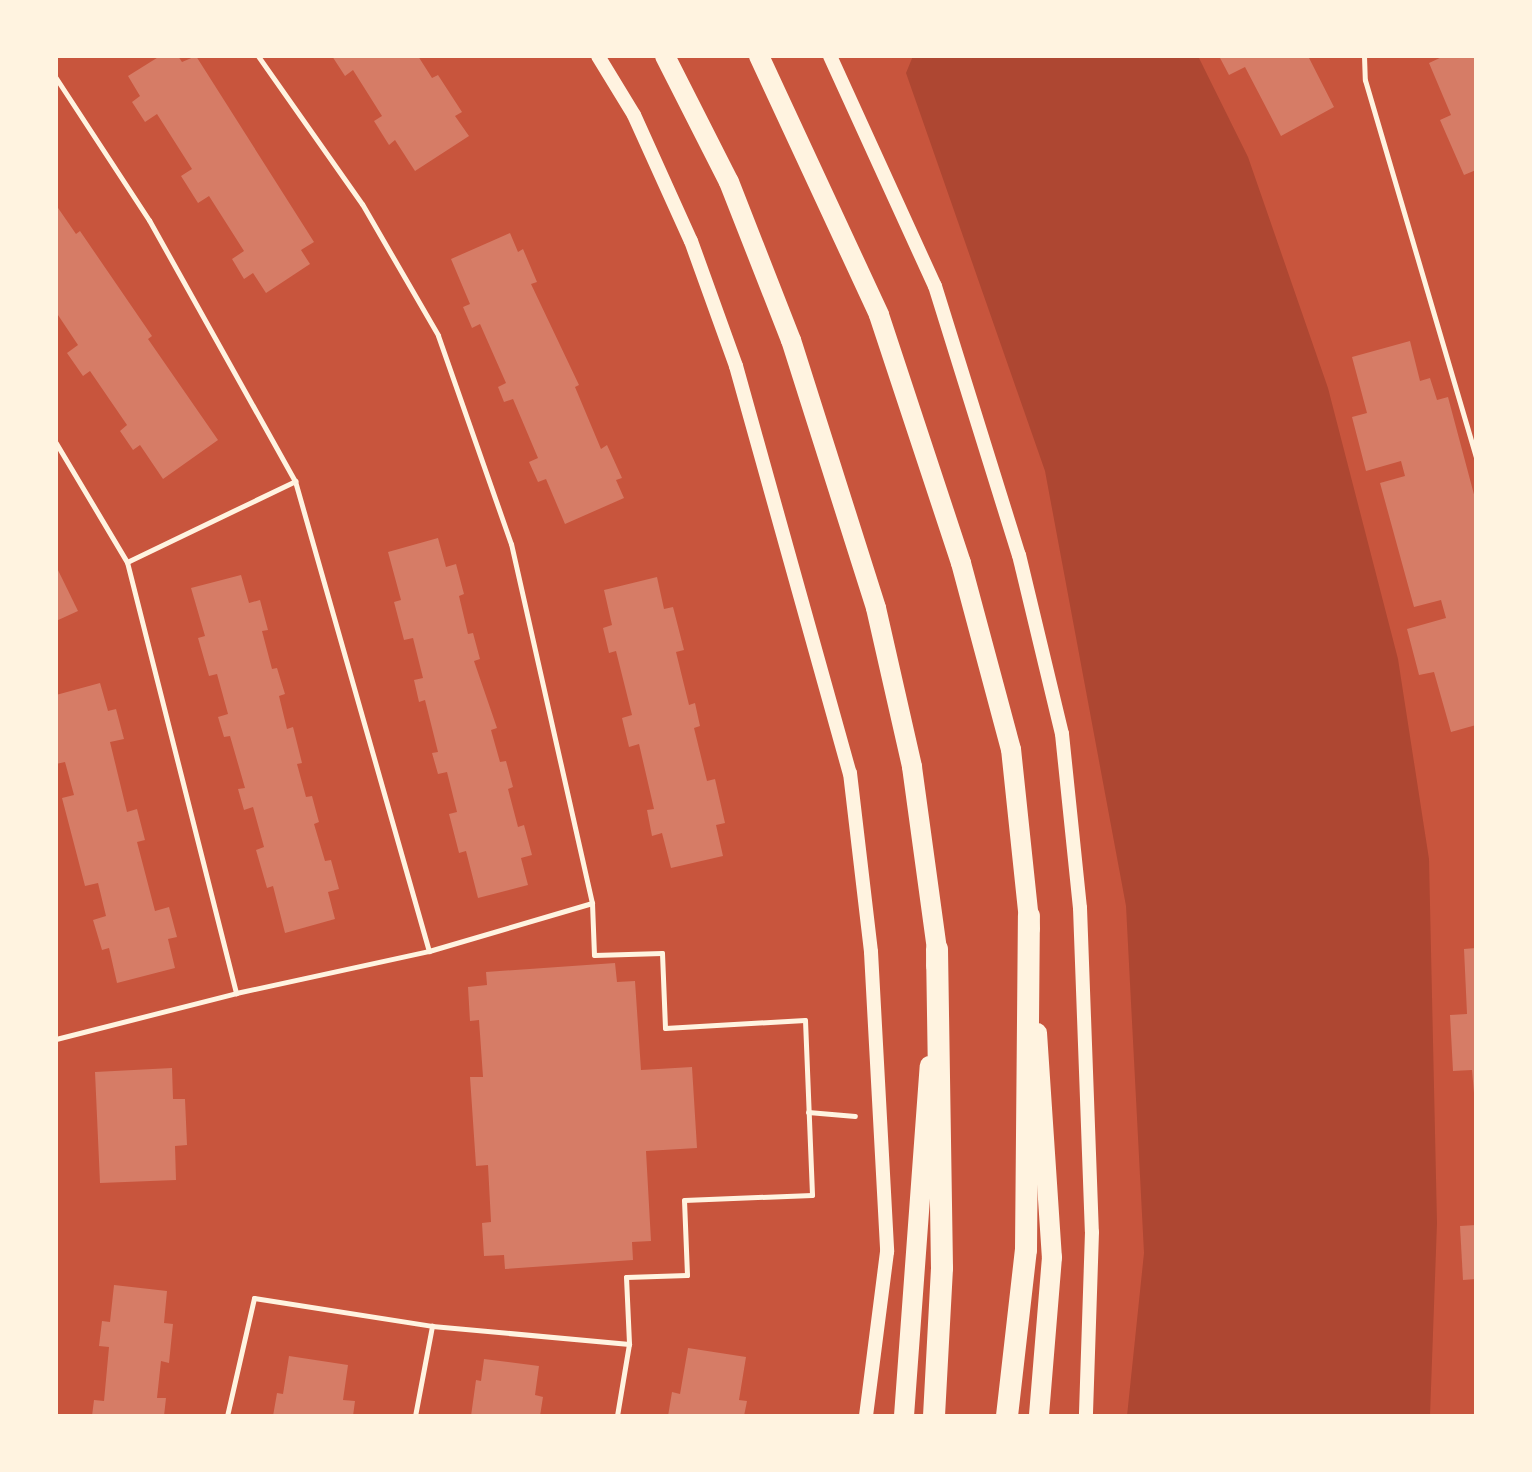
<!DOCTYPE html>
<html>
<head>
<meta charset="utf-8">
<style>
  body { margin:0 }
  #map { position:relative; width:1532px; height:1472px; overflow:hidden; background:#c8553d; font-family:"Fira Sans Condensed",sans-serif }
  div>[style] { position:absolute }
  .green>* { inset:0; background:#ae4732 }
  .building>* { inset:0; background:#d67c66 }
  .path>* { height:5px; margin:-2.5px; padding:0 2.5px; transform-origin:2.5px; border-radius:2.5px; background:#fff3e0 }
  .tertiary>* { height:14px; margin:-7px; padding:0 7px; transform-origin:7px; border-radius:7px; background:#fff3e0 }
  .primary>* { height:20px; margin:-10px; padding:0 10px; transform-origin:10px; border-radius:10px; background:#fff3e0 }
  .trunk>* { height:22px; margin:-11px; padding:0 11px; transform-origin:11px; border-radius:11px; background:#fff3e0 }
  span { translate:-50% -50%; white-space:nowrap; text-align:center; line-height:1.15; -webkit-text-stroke:7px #fff3e0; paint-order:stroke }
  .frame { position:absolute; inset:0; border:58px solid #fff3e0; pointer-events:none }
</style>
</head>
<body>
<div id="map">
  <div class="green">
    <i style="clip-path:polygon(913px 56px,1198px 56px,1248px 157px,1328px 388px,1398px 659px,1429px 859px,1437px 1223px,1430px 1416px,1127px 1416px,1144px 1253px,1126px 906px,1045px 471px,906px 73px)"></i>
  </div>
  <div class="building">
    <i style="clip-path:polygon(160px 56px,178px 56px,182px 62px,196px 56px,314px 242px,301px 250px,310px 264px,266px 293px,253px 273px,244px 279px,232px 259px,244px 251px,209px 196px,198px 203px,181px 176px,192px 169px,157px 114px,145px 122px,132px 102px,140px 96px,128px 76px)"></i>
    <i style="clip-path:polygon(332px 56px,418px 56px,432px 78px,438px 75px,462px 112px,455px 116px,469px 136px,415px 171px,395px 140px,389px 145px,374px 121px,382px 116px,353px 70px,345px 76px)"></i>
    <i style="clip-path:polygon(1219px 56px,1308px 56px,1334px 107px,1281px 136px,1245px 67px,1229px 75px)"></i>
    <i style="clip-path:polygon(1444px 56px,1476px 56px,1476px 170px,1464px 175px,1440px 120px,1451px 115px,1429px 63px)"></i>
    <i style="clip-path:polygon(56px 205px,76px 234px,80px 231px,152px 336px,148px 339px,218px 440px,163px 479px,140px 445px,133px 450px,120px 431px,127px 425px,90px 371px,83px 376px,67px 353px,78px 345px,56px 312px)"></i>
    <i style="clip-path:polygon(510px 233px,518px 252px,523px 249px,537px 282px,531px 284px,579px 385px,575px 387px,601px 449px,607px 445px,622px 478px,616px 480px,624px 498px,565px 524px,546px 479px,538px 482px,529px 462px,538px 458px,513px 399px,504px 402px,498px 387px,506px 383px,480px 324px,472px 328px,463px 307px,470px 304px,451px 259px)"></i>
    <i style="clip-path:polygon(1410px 341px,1420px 381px,1430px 378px,1437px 400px,1448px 397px,1476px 502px,1476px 725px,1451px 732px,1434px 672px,1419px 675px,1407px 629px,1446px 618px,1441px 600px,1414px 607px,1380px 483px,1405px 476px,1401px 461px,1366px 471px,1352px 417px,1367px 413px,1352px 357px)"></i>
    <i style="clip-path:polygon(438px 538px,446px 567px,456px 564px,464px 594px,459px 596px,468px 634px,473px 633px,480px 659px,474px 661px,497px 728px,491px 730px,500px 762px,506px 761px,513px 787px,508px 789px,518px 827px,524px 825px,532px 855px,521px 858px,528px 885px,478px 898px,466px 851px,459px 853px,449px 814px,457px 812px,447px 772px,438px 774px,432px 753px,438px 752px,425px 700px,419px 702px,414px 680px,423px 678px,413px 638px,404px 640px,394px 602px,401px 600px,388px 552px)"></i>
    <i style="clip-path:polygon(56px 566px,78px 611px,56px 621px)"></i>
    <i style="clip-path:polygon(241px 575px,249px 603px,260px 600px,268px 630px,262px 631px,272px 669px,277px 668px,285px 694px,279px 696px,287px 729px,293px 727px,302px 763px,297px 764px,306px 797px,312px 796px,319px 822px,314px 824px,325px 861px,331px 860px,339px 889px,328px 892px,335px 919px,285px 933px,273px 886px,267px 888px,256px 850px,264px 847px,253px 807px,244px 810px,238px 789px,245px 788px,230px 736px,224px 737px,218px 717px,228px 714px,217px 674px,209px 676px,198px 638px,205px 636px,191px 588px)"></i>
    <i style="clip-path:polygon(657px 577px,664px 609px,673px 607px,684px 650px,676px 652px,689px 705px,695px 703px,700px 726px,694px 728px,707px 781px,715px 779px,725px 823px,716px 825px,723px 856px,671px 868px,662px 833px,652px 836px,647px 810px,654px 809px,639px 744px,629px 747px,622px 718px,632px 715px,616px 651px,609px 653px,603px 628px,612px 625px,604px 590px)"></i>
    <i style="clip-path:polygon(100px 683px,108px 711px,116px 709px,124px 739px,110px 742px,127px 812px,137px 809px,145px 840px,137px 842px,155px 911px,169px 907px,177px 937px,168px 939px,175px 968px,117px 983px,109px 948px,102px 950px,93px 920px,106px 916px,98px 883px,85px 886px,62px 798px,74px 795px,65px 762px,56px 764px,56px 695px)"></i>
    <i style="clip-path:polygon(1476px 948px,1476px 1093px,1474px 1093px,1472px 1070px,1453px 1071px,1450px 1015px,1467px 1014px,1464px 949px)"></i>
    <i style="clip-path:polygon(615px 963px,617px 982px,635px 981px,641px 1070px,692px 1067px,697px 1148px,646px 1151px,651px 1241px,632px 1242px,633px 1260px,505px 1269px,504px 1255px,484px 1256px,482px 1223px,491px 1222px,488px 1165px,476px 1166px,470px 1077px,483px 1077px,479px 1020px,470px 1021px,468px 987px,487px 985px,486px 972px)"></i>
    <i style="clip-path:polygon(172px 1068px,173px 1099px,185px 1099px,187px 1145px,175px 1146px,176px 1180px,100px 1183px,95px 1072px)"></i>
    <i style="clip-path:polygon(1476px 1225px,1476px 1279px,1463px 1280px,1460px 1226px)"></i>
    <i style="clip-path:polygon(114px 1285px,167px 1291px,164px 1323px,173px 1324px,169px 1363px,161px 1361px,157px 1398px,166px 1398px,164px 1416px,92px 1416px,94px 1400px,104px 1401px,109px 1347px,99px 1346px,102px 1321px,110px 1322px)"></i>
    <i style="clip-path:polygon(688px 1348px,746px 1357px,739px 1400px,747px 1401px,744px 1416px,668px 1416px,672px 1392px,680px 1394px)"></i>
    <i style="clip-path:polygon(289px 1356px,348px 1365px,343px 1400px,355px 1401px,353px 1416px,273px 1416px,277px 1393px,283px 1394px)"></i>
    <i style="clip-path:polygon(484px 1359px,539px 1366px,535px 1395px,543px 1397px,540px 1416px,471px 1416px,476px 1380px,481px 1381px)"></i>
  </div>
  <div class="path">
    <i style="left:1364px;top:56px;width:24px;rotate:88deg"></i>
    <i style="left:1365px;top:80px;width:394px;rotate:73.6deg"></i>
    <i style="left:56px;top:78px;width:170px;rotate:56.8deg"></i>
    <i style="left:149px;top:220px;width:299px;rotate:60.8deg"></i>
    <i style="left:295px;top:481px;width:489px;rotate:74.1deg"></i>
    <i style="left:56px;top:443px;width:139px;rotate:59.2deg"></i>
    <i style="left:127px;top:562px;width:445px;rotate:75.8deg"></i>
    <i style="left:127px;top:562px;width:187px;rotate:-25.7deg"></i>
    <i style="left:592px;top:903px;width:52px;rotate:87.8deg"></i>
    <i style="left:594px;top:955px;width:68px;rotate:-1.7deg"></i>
    <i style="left:662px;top:953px;width:75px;rotate:87.7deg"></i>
    <i style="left:665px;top:1028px;width:140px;rotate:-3.3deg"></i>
    <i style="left:805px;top:1020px;width:175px;rotate:87.7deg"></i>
    <i style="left:812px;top:1195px;width:128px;rotate:177.8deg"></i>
    <i style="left:684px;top:1200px;width:75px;rotate:87.7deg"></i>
    <i style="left:687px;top:1275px;width:61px;rotate:178.1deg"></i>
    <i style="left:626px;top:1277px;width:67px;rotate:87.4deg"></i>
    <i style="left:56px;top:1039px;width:186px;rotate:-14.3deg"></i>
    <i style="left:236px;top:993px;width:198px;rotate:-12.3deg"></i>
    <i style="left:429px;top:951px;width:170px;rotate:-16.4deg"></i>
    <i style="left:592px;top:903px;width:368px;rotate:-102.7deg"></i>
    <i style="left:511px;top:544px;width:221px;rotate:-109.3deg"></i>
    <i style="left:438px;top:335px;width:151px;rotate:-120.1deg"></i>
    <i style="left:362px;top:204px;width:181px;rotate:-125.1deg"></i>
    <i style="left:808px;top:1112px;width:47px;rotate:4.9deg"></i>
    <i style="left:227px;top:1416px;width:121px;rotate:-77.1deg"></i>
    <i style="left:254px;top:1298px;width:180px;rotate:8.9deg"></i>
    <i style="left:432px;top:1326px;width:198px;rotate:5.2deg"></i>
    <i style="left:629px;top:1344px;width:73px;rotate:99.5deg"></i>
    <i style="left:415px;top:1416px;width:92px;rotate:-79.3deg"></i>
  </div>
  <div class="tertiary">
    <i style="left:598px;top:56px;width:69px;rotate:58.6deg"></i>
    <i style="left:634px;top:115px;width:138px;rotate:65.7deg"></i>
    <i style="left:691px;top:241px;width:133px;rotate:70.2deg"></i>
    <i style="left:736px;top:366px;width:423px;rotate:74.4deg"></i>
    <i style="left:850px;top:773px;width:180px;rotate:83.3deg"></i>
    <i style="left:871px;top:952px;width:300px;rotate:86.9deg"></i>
    <i style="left:887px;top:1252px;width:165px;rotate:97.3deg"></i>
    <i style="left:830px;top:56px;width:253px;rotate:65.5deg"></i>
    <i style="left:935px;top:286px;width:282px;rotate:72.7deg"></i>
    <i style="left:1019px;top:555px;width:184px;rotate:76.5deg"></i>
    <i style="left:1062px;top:734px;width:175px;rotate:84.1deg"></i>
    <i style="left:1080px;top:908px;width:324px;rotate:87.9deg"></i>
    <i style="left:1092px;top:1232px;width:184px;rotate:91.9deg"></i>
  </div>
  <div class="primary">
    <i style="left:665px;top:56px;width:141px;rotate:63.1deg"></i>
    <i style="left:729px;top:182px;width:170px;rotate:68.6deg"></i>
    <i style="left:791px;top:340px;width:281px;rotate:72.4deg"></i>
    <i style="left:876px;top:608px;width:163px;rotate:77.2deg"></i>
    <i style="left:912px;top:767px;width:184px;rotate:82.2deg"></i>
    <i style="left:937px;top:949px;width:17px;rotate:93deg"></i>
    <i style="left:759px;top:56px;width:285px;rotate:65.1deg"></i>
    <i style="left:879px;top:315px;width:261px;rotate:71.7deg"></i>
    <i style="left:961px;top:563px;width:193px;rotate:75deg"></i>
    <i style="left:1011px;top:749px;width:181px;rotate:84deg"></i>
    <i style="left:1037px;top:1033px;width:225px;rotate:86.2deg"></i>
    <i style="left:1052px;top:1257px;width:160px;rotate:94.7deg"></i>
    <i style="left:904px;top:1416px;width:351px;rotate:-85.8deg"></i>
  </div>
  <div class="trunk">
    <i style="left:934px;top:1416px;width:148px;rotate:-86.9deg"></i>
    <i style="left:942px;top:1268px;width:319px;rotate:-90.9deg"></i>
    <i style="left:1007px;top:1416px;width:167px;rotate:-83.5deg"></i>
    <i style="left:1026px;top:1250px;width:334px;rotate:-89.5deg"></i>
  </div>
  <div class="frame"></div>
</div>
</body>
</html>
